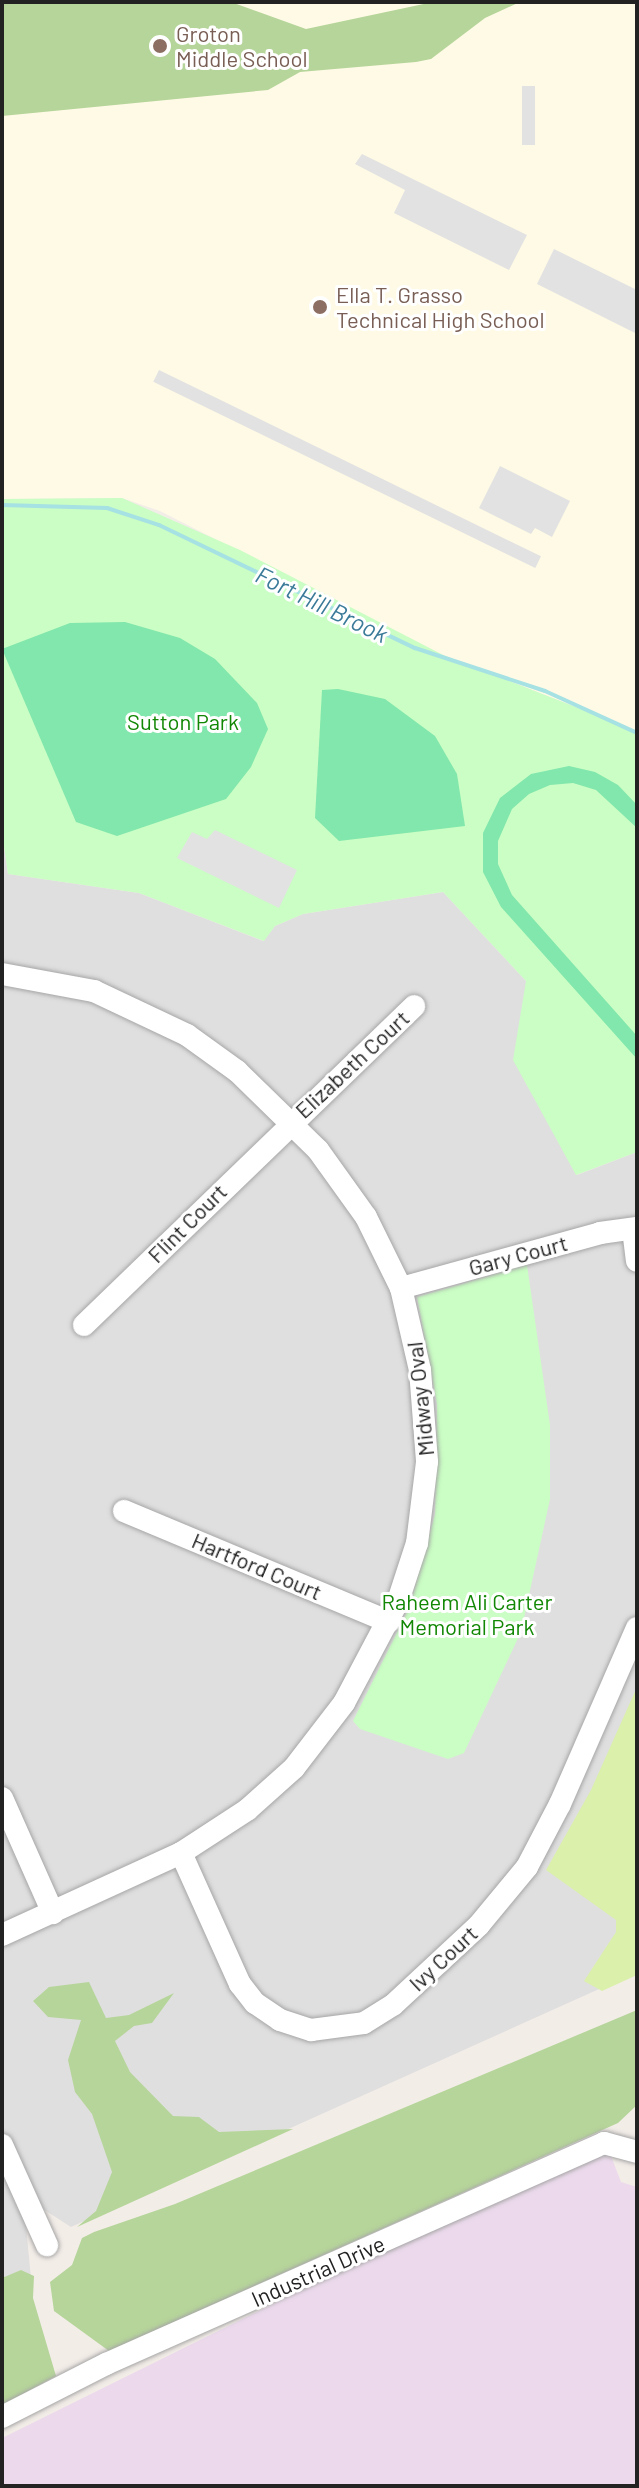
<!DOCTYPE html>
<html>
<head>
<meta charset="utf-8">
<style>
  body { margin:0 }
  #map { position:relative; width:639px; height:2488px; overflow:hidden; background:#f3ede8; font-family:Barlow,sans-serif }
  div>[style] { position:absolute }
  .residential>* { inset:0; background:#e0dfdf }
  .industrial>* { inset:0; background:#ecdaec }
  .education>* { inset:0; background:#fffae5 }
  .grass>* { inset:0; background:#daf0ab }
  .forest>* { inset:0; background:#b6d59a }
  .park>* { inset:0; background:#cafec4 }
  .pitch>* { inset:0; background:#81e7ac }
  .parking>* { inset:0; background:#e2e2e2; transform-origin:0 0 }
  .stream>* { height:4px; margin:-2px; padding:0 2px; transform-origin:2px; border-radius:2px; background:#a6e1e3 }
  .roads { filter:drop-shadow(0 0 2px #a6a6a6) drop-shadow(0 0 2px #a6a6a6) }
  .minor>* { height:22px; margin:-11px; padding:0 11px; transform-origin:11px; border-radius:11px; background:#fff }
  .dots>* { width:22px; height:22px; translate:-50% -50%; box-sizing:border-box; border:4px solid #fff; border-radius:50% }
  span { translate:-50% -50%; white-space:nowrap; text-align:center; line-height:1.15; -webkit-text-stroke:6px #fff; paint-order:stroke }
  .education-label { font-size:22px; color:#785e54 }
  .left { translate:0 -50%; text-align:left }
  .park-label { font-size:22px; color:#118704 }
  .street-label { font-size:22px; color:#222 }
  .water-label { font-size:24px; color:#3b7b99; font-style:italic }
  .frame { position:absolute; inset:0; border:4px solid #222; pointer-events:none }
</style>
</head>
<body>
<div id="map">
  <div class="residential">
    <i style="clip-path:polygon(2px 833px,8px 874px,139px 893px,263px 941px,275px 926px,303px 914px,443px 892px,526px 981px,577px 1175px,637px 1152px,637px 1972px,71px 2227px,43px 2209px,25px 2216px,31px 2278px,2px 2292px)"></i>
  </div>
  <div class="industrial">
    <i style="clip-path:polygon(604px 2152px,611px 2156px,621px 2182px,637px 2187px,637px 2486px,2px 2486px,2px 2438px,283px 2299px)"></i>
  </div>
  <div class="education">
    <i style="clip-path:polygon(2px 2px,637px 2px,637px 731px,443px 655px,160px 511px,122px 498px,2px 499px)"></i>
  </div>
  <div class="grass">
    <i style="clip-path:polygon(637px 1687px,637px 1975px,602px 1991px,584px 1981px,616px 1932px,616px 1920px,546px 1870px,591px 1790px)"></i>
  </div>
  <div class="forest">
    <i style="clip-path:polygon(2px 2px,231px 2px,306px 29px,433px 2px,520px 2px,485px 18px,431px 59px,416px 62px,300px 72px,268px 90px,2px 116px)"></i>
    <i style="clip-path:polygon(89px 1982px,106px 2018px,129px 2015px,174px 1993px,152px 2023px,134px 2026px,115px 2041px,130px 2072px,173px 2116px,199px 2117px,219px 2132px,293px 2129px,77px 2227px,96px 2211px,112px 2172px,92px 2114px,75px 2092px,68px 2060px,81px 2020px,48px 2017px,33px 2001px,49px 1987px)"></i>
    <i style="clip-path:polygon(637px 2010px,637px 2105px,618px 2123px,109px 2351px,54px 2311px,50px 2282px,72px 2265px,82px 2238px,94px 2232px,175px 2204px)"></i>
    <i style="clip-path:polygon(21px 2270px,34px 2276px,33px 2298px,56px 2376px,2px 2405px,2px 2278px)"></i>
  </div>
  <div class="park">
    <i style="clip-path:polygon(122px 498px,240px 550px,443px 655px,637px 731px,637px 1152px,576px 1175px,513px 1060px,526px 981px,443px 892px,303px 914px,275px 926px,264px 941px,139px 893px,8px 874px,2px 832px,2px 499px)"></i>
    <i style="clip-path:polygon(527px 1265px,550px 1425px,550px 1499px,521px 1632px,464px 1753px,448px 1759px,360px 1729px,353px 1721px,410px 1606px,435px 1514px,437px 1404px,417px 1297px)"></i>
  </div>
  <div class="pitch">
    <i style="clip-path:polygon(125px 622px,180px 638px,215px 659px,257px 703px,268px 729px,251px 767px,226px 799px,117px 836px,76px 822px,2px 649px,70px 623px)"></i>
    <i style="clip-path:polygon(338px 689px,385px 699px,435px 736px,457px 774px,465px 826px,339px 841px,315px 818px,322px 690px)"></i>
    <i style="clip-path:polygon(569px 766px,595px 772px,618px 785px,637px 805px,637px 828px,596px 790px,573px 783px,550px 785px,529px 794px,512px 809px,498px 841px,498px 864px,512px 895px,637px 1036px,637px 1059px,501px 907px,483px 872px,483px 833px,500px 798px,531px 774px)"></i>
  </div>
  <div class="parking">
    <i style="left:522px;top:86px;width:13px;height:59px"></i>
    <i style="clip-path:polygon(362px 154px,527px 235px,509px 270px,394px 213px,405px 190px,355px 164px)"></i>
    <i style="clip-path:polygon(554px 249px,637px 290px,637px 334px,537px 284px)"></i>
    <i style="left:159px;top:370px;width:425px;height:13px;rotate:26deg"></i>
    <i style="clip-path:polygon(500px 466px,570px 501px,552px 537px,535px 528px,531px 534px,479px 508px)"></i>
    <i style="clip-path:polygon(215px 830px,297px 870px,279px 908px,177px 858px,192px 832px,207px 839px)"></i>
  </div>
  <div class="stream">
    <i style="left:2px;top:505px;width:105px;rotate:1.6deg"></i>
    <i style="left:107px;top:508px;width:55px;rotate:18.1deg"></i>
    <i style="left:159px;top:525px;width:284px;rotate:25.7deg"></i>
    <i style="left:415px;top:648px;width:137px;rotate:18.3deg"></i>
    <i style="left:545px;top:691px;width:101px;rotate:24.5deg"></i>
  </div>
  <div class="roads">
    <div class="minor">
      <i style="left:2px;top:974px;width:94px;rotate:10.5deg"></i>
      <i style="left:94px;top:991px;width:103px;rotate:25.3deg"></i>
      <i style="left:187px;top:1035px;width:62px;rotate:35.8deg"></i>
      <i style="left:237px;top:1071px;width:113px;rotate:44.3deg"></i>
      <i style="left:318px;top:1150px;width:82px;rotate:54.4deg"></i>
      <i style="left:366px;top:1217px;width:79px;rotate:63.8deg"></i>
      <i style="left:401px;top:1288px;width:84px;rotate:77deg"></i>
      <i style="left:420px;top:1370px;width:92px;rotate:85.6deg"></i>
      <i style="left:427px;top:1462px;width:82px;rotate:97deg"></i>
      <i style="left:417px;top:1543px;width:61px;rotate:108.1deg"></i>
      <i style="left:398px;top:1601px;width:115px;rotate:117.9deg"></i>
      <i style="left:344px;top:1703px;width:82px;rotate:127.6deg"></i>
      <i style="left:294px;top:1768px;width:63px;rotate:138.2deg"></i>
      <i style="left:247px;top:1810px;width:79px;rotate:146.9deg"></i>
      <i style="left:181px;top:1853px;width:197px;rotate:155.4deg"></i>
      <i style="left:633px;top:1229px;width:32px;rotate:83deg"></i>
      <i style="left:401px;top:1288px;width:206px;rotate:-15.4deg"></i>
      <i style="left:600px;top:1233px;width:37px;rotate:-8deg"></i>
      <i style="left:84px;top:1325px;width:459px;rotate:-44deg"></i>
      <i style="left:124px;top:1511px;width:287px;rotate:22.7deg"></i>
      <i style="left:2px;top:1798px;width:126px;rotate:66.1deg"></i>
      <i style="left:181px;top:1853px;width:144px;rotate:65.8deg"></i>
      <i style="left:240px;top:1984px;width:24px;rotate:52deg"></i>
      <i style="left:255px;top:2003px;width:30px;rotate:34deg"></i>
      <i style="left:280px;top:2020px;width:33px;rotate:18deg"></i>
      <i style="left:311px;top:2030px;width:53px;rotate:-7.5deg"></i>
      <i style="left:364px;top:2023px;width:34px;rotate:-32deg"></i>
      <i style="left:393px;top:2005px;width:117px;rotate:-42.9deg"></i>
      <i style="left:479px;top:1925px;width:75px;rotate:-50.4deg"></i>
      <i style="left:527px;top:1867px;width:71px;rotate:-62.4deg"></i>
      <i style="left:560px;top:1804px;width:192px;rotate:-66.4deg"></i>
      <i style="left:2px;top:2145px;width:110px;rotate:65.8deg"></i>
      <i style="left:2px;top:2417px;width:117px;rotate:-27deg"></i>
      <i style="left:106px;top:2364px;width:545px;rotate:-23.93deg"></i>
      <i style="left:604px;top:2143px;width:34px;rotate:15deg"></i>
    </div>
  </div>
  <div class="dots">
    <i style="left:160px;top:46px;background:#8d6e63"></i>
    <i style="left:320px;top:307px;background:#8d6e63"></i>
  </div>
  <div class="education-label">
    <span class="left" style="left:176px;top:46px">Groton<br>Middle School</span>
    <span class="left" style="left:336px;top:307px">Ella T. Grasso<br>Technical High School</span>
  </div>
  <div class="park-label">
    <span style="left:183px;top:722px">Sutton Park</span>
    <span style="left:467px;top:1614px">Raheem Ali Carter<br>Memorial Park</span>
  </div>
  <div class="street-label">
    <span style="left:352px;top:1064px;rotate:-43deg">Elizabeth Court</span>
    <span style="left:187px;top:1223px;rotate:-45deg">Flint Court</span>
    <span style="left:518px;top:1255px;rotate:-15deg">Gary Court</span>
    <span style="left:420px;top:1399px;rotate:-96deg">Midway Oval</span>
    <span style="left:257px;top:1566px;rotate:23deg">Hartford Court</span>
    <span style="left:443px;top:1958px;rotate:-43deg">Ivy Court</span>
    <span style="left:318px;top:2271px;rotate:-24deg">Industrial Drive</span>
  </div>
  <div class="water-label">
    <span style="left:322px;top:604px;rotate:26deg">Fort Hill Brook</span>
  </div>
  <div class="frame"></div>
</div>
</body>
</html>
